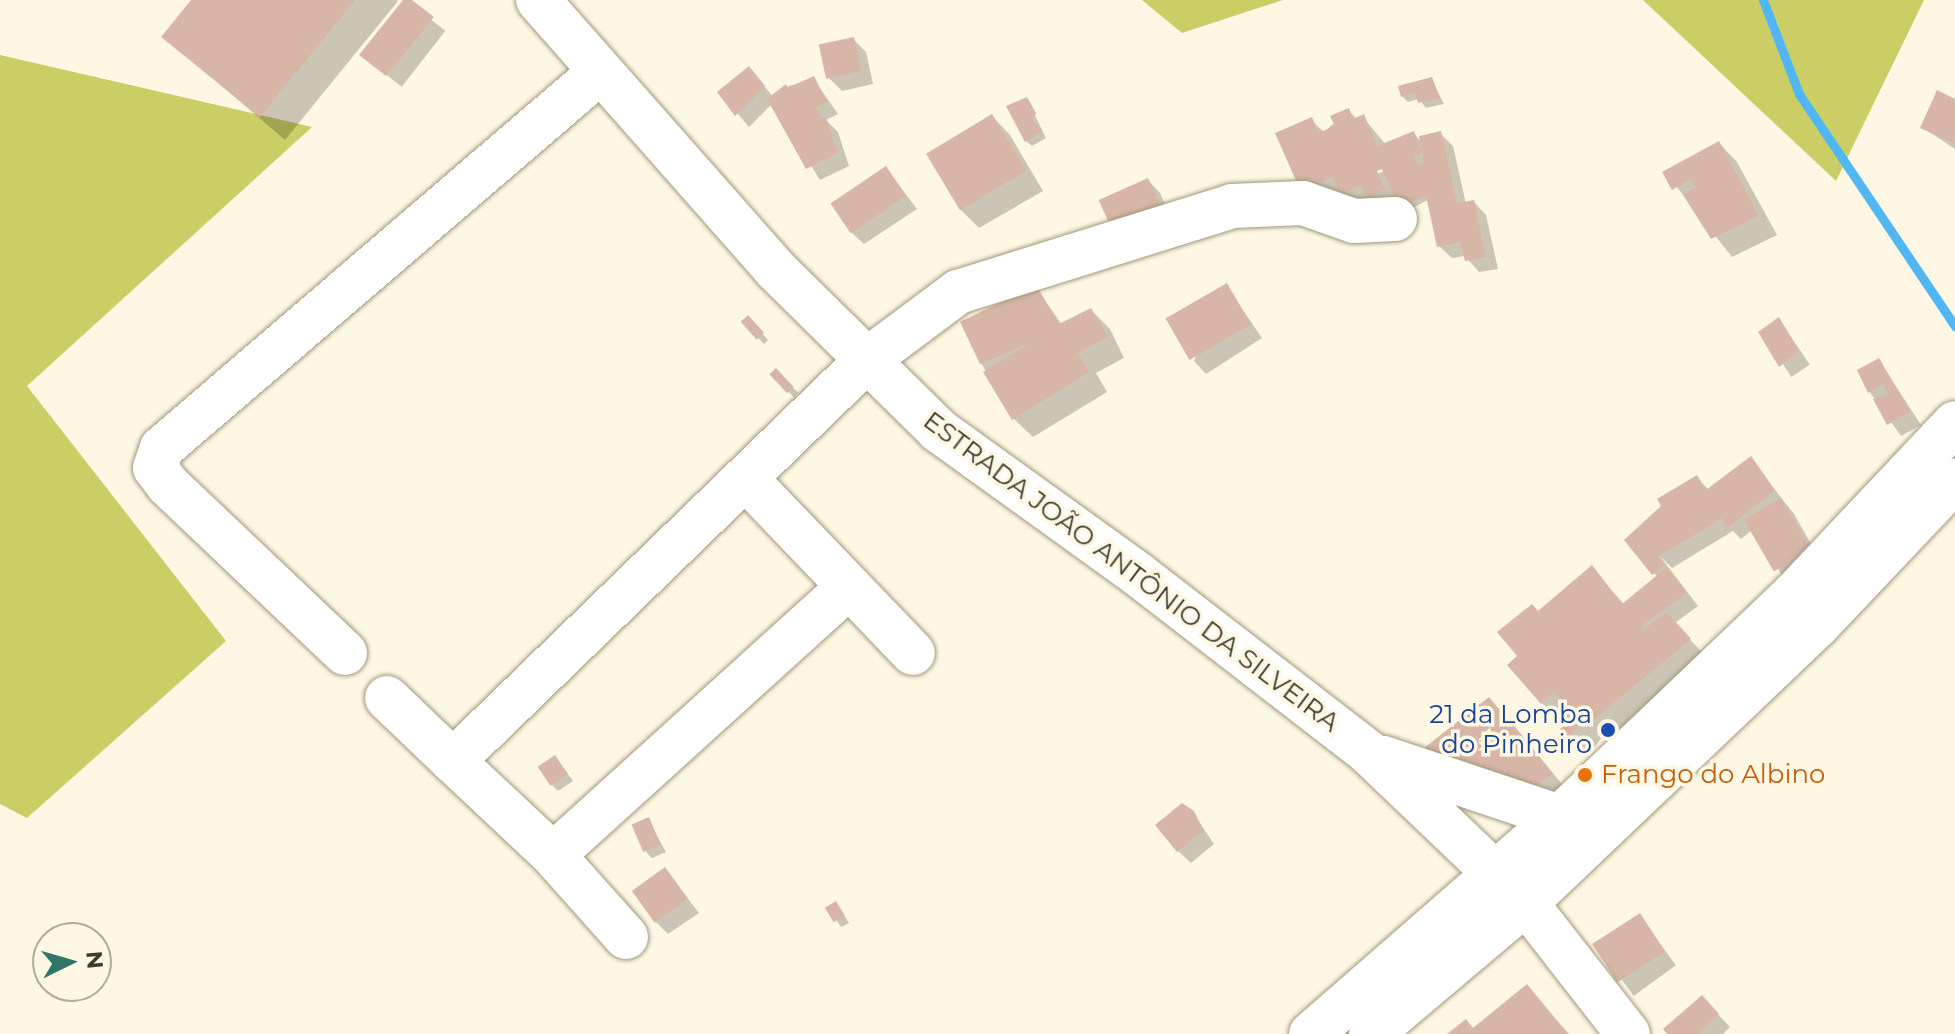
<!DOCTYPE html>
<html>
<head>
<meta charset="utf-8">
<style>
  body { margin:0 }
  #map { position:relative; width:1955px; height:1034px; overflow:hidden; background:#fef7e4; font-family:Montserrat,sans-serif }
  div>[style] { position:absolute }
  .forest>* { inset:0; background:#cace65 }
  .shadow>* { inset:0; background:#0003; transform-origin:0 0 }
  .stream>* { height:9px; margin:-4.5px; padding:0 4.5px; transform-origin:4.5px; border-radius:4.5px; background:#51b7f4 }
  .building>* { inset:0; background:#d7b6a8; transform-origin:0 0 }
  .roads { filter:drop-shadow(0 0 2px #a19779) drop-shadow(0 0 2px #a19779) }
  .minor>* { height:44px; margin:-22px; padding:0 22px; transform-origin:22px; border-radius:22px; background:#fff }
  .major>* { height:44px; margin:-22px; padding:0 22px; transform-origin:22px; border-radius:22px; background:#fff }
  .dots>* { width:22px; height:22px; translate:-50% -50%; box-sizing:border-box; border:4px solid #fef7e4; border-radius:50% }
  span { translate:-50% -50%; white-space:nowrap; text-align:center; line-height:1.15; -webkit-text-stroke:7px #fef7e4; paint-order:stroke }
  .street-label { font-size:26px; color:#3e3a2d }
  .transit-label { font-size:26px; color:#164399 }
  .right { translate:-100% -50%; text-align:right }
  .food-label { font-size:26px; color:#c56008 }
  .left { translate:0 -50%; text-align:left }
  .north { position:absolute; left:32px; top:922px; width:80px; height:80px; box-sizing:border-box; background:#fef7e4; border:2px solid #b1ab9b; border-radius:50%; rotate:85deg; font-size:22px; font-weight:700; line-height:32px; text-align:center; color:#3e3a2d }
  .north::after { content:''; display:block; margin:auto; width:28px; height:36px; background:#31756a; clip-path:polygon(50% 0,100% 100%,50% 72%,0 100%) }
</style>
</head>
<body>
<div id="map">
  <div class="forest">
    <i style="clip-path:polygon(1142px 0,1283px 0,1182px 33px)"></i>
    <i style="clip-path:polygon(1643px 0,1924px 0,1836px 181px)"></i>
    <i style="clip-path:polygon(0 55px,312px 127px,27px 386px,226px 641px,27px 818px,0 804px)"></i>
  </div>
  <div class="shadow">
    <i style="clip-path:polygon(194px 0,397px 0,398px 1px,285px 140px,164px 37px)"></i>
    <i style="left:406px;top:0;width:50px;height:71px;rotate:38deg"></i>
    <i style="clip-path:polygon(853px 39px,866px 52px,873px 84px,842px 91px,829px 78px)"></i>
    <i style="clip-path:polygon(813px 78px,838px 114px,826px 120px,838px 132px,849px 166px,820px 180px,772px 104px,749px 127px,719px 92px,761px 82px,774px 98px,783px 88px)"></i>
    <i style="clip-path:polygon(1431px 79px,1444px 104px,1426px 108px,1419px 99px,1408px 102px,1402px 96px)"></i>
    <i style="clip-path:polygon(1027px 99px,1046px 138px,1032px 146px,1026px 141px)"></i>
    <i style="clip-path:polygon(1955px 101px,1955px 149px,1922px 127px)"></i>
    <i style="clip-path:polygon(evenodd,1348px 110px,1357px 119px,1363px 117px,1386px 145px,1414px 134px,1422px 142px,1440px 133px,1453px 146px,1466px 204px,1474px 202px,1486px 215px,1498px 269px,1479px 272px,1465px 256px,1452px 258px,1439px 246px,1431px 198px,1406px 212px,1316px 204px,1311px 120px,1324px 132px,1348px 110px,1384px 166px,1384px 171px,1369px 177px,1367px 173px,1384px 166px)"></i>
    <i style="clip-path:polygon(992px 116px,1010px 135px,1043px 191px,979px 228px,960px 209px)"></i>
    <i style="clip-path:polygon(1719px 143px,1737px 162px,1777px 235px,1732px 257px,1665px 172px)"></i>
    <i style="clip-path:polygon(886px 168px,917px 209px,864px 244px,851px 232px)"></i>
    <i style="clip-path:polygon(1148px 180px,1160px 193px,1174px 224px,1129px 244px)"></i>
    <i style="clip-path:polygon(1226px 285px,1262px 338px,1206px 374px,1194px 361px)"></i>
    <i style="clip-path:polygon(1036px 287px,1062px 325px,1091px 310px,1110px 329px,1124px 358px,1096px 373px,1107px 392px,1033px 437px,1014px 419px,981px 363px)"></i>
    <i style="left:1779px;top:319px;width:55px;height:22px;rotate:56deg"></i>
    <i style="clip-path:polygon(743px 322px,753px 323px,768px 340px,764px 344px)"></i>
    <i style="clip-path:polygon(1879px 360px,1921px 425px,1901px 436px,1869px 391px)"></i>
    <i style="left:776px;top:370px;width:32px;height:6px;rotate:46deg"></i>
    <i style="clip-path:polygon(1750px 458px,1794px 514px,1822px 563px,1787px 582px,1752px 530px,1741px 539px,1733px 531px,1672px 568px,1660px 556px,1698px 606px,1675px 623px,1708px 659px,1607px 743px,1602px 737px,1588px 756px,1569px 737px,1572px 722px,1567px 716px,1561px 722px,1542px 703px,1520px 656px,1539px 613px,1593px 570px,1624px 604px,1658px 578px,1627px 540px,1697px 478px,1709px 490px)"></i>
    <i style="clip-path:polygon(1489px 699px,1508px 718px,1570px 794px,1522px 805px)"></i>
    <i style="clip-path:polygon(560px 763px,573px 781px,558px 791px,552px 785px)"></i>
    <i style="clip-path:polygon(648px 820px,666px 852px,652px 858px,646px 852px)"></i>
    <i style="clip-path:polygon(1198px 820px,1214px 844px,1191px 863px,1178px 851px)"></i>
    <i style="clip-path:polygon(665px 869px,699px 913px,668px 934px,656px 922px)"></i>
    <i style="clip-path:polygon(828px 908px,841px 910px,849px 923px,841px 927px)"></i>
    <i style="left:1640px;top:916px;width:61px;height:52px;rotate:54deg"></i>
    <i style="clip-path:polygon(1527px 987px,1569px 1034px,1450px 1034px,1474px 1030px)"></i>
    <i style="clip-path:polygon(1714px 1010px,1730px 1027px,1723px 1034px,1670px 1034px)"></i>
  </div>
  <div class="stream">
    <i style="left:1763px;top:0;width:101px;rotate:69deg"></i>
    <i style="left:1799px;top:94px;width:280px;rotate:56.1deg"></i>
  </div>
  <div class="building">
    <i style="clip-path:polygon(191px 0,355px 0,260px 117px,161px 37px)"></i>
    <i style="clip-path:polygon(403px 0,412px 0,434px 17px,386px 76px,359px 55px)"></i>
    <i style="left:854px;top:37px;width:35px;height:36px;rotate:78deg"></i>
    <i style="clip-path:polygon(749px 66px,765px 86px,735px 116px,717px 92px)"></i>
    <i style="clip-path:polygon(814px 76px,827px 102px,816px 107px,822px 119px,826px 117px,838px 153px,806px 169px,767px 99px,786px 84px,788px 88px)"></i>
    <i style="clip-path:polygon(1432px 77px,1440px 98px,1418px 103px,1415px 93px,1401px 97px,1398px 86px)"></i>
    <i style="clip-path:polygon(1937px 90px,1955px 99px,1955px 144px,1920px 128px)"></i>
    <i style="clip-path:polygon(1027px 97px,1036px 113px,1032px 119px,1042px 131px,1025px 142px,1006px 106px)"></i>
    <i style="clip-path:polygon(1349px 108px,1353px 119px,1364px 114px,1377px 146px,1414px 131px,1422px 153px,1414px 156px,1418px 166px,1424px 163px,1419px 136px,1441px 131px,1457px 203px,1474px 200px,1486px 257px,1465px 261px,1460px 242px,1437px 247px,1426px 196px,1399px 207px,1382px 169px,1377px 171px,1385px 190px,1366px 198px,1361px 185px,1340px 195px,1333px 177px,1301px 192px,1275px 133px,1312px 117px,1318px 133px,1335px 126px,1330px 116px)"></i>
    <i style="left:992px;top:114px;width:66px;height:77px;rotate:59deg"></i>
    <i style="clip-path:polygon(1719px 141px,1759px 216px,1711px 239px,1683px 195px,1696px 187px,1691px 179px,1672px 190px,1662px 172px)"></i>
    <i style="left:886px;top:166px;width:36px;height:67px;rotate:56deg"></i>
    <i style="left:1148px;top:178px;width:36px;height:54px;rotate:66deg"></i>
    <i style="left:1227px;top:283px;width:48px;height:71px;rotate:60deg"></i>
    <i style="clip-path:polygon(1036px 285px,1059px 324px,1091px 308px,1108px 337px,1078px 353px,1089px 372px,1012px 420px,983px 372px,1030px 343px,980px 364px,960px 322px)"></i>
    <i style="left:748px;top:315px;width:24px;height:10px;rotate:48deg"></i>
    <i style="clip-path:polygon(1779px 317px,1799px 351px,1779px 367px,1758px 332px)"></i>
    <i style="clip-path:polygon(1879px 358px,1910px 412px,1887px 425px,1873px 399px,1888px 394px,1883px 384px,1868px 393px,1857px 370px)"></i>
    <i style="left:776px;top:368px;width:26px;height:9px;rotate:47deg"></i>
    <i style="clip-path:polygon(1751px 456px,1775px 490px,1727px 528px,1722px 518px,1658px 557px,1665px 565px,1652px 575px,1624px 540px,1661px 506px,1657px 499px,1697px 475px,1706px 490px)"></i>
    <i style="left:1781px;top:498px;width:60px;height:43px;rotate:60deg"></i>
    <i style="clip-path:polygon(1592px 565px,1622px 604px,1667px 567px,1687px 593px,1644px 624px,1643px 630px,1667px 612px,1691px 639px,1587px 725px,1583px 719px,1568px 739px,1560px 729px,1569px 721px,1563px 714px,1565px 704px,1554px 692px,1541px 704px,1507px 665px,1517px 656px,1497px 632px,1532px 604px,1538px 611px)"></i>
    <i style="clip-path:polygon(1489px 697px,1553px 774px,1538px 784px,1502px 787px,1424px 748px)"></i>
    <i style="left:555px;top:755px;width:23px;height:21px;rotate:56deg"></i>
    <i style="clip-path:polygon(1182px 803px,1194px 811px,1203px 830px,1177px 852px,1155px 825px)"></i>
    <i style="left:649px;top:817px;width:30px;height:19px;rotate:67deg"></i>
    <i style="left:665px;top:867px;width:39px;height:41px;rotate:54deg"></i>
    <i style="left:836px;top:901px;width:17px;height:13px;rotate:59deg"></i>
    <i style="left:1640px;top:913px;width:46px;height:57px;rotate:57deg"></i>
    <i style="clip-path:polygon(1527px 984px,1568px 1034px,1447px 1034px,1466px 1019px,1473px 1028px)"></i>
    <i style="clip-path:polygon(1702px 995px,1719px 1014px,1698px 1034px,1667px 1034px,1663px 1029px)"></i>
  </div>
  <div class="roads">
    <div class="minor">
      <i style="left:746px;top:479px;width:241px;rotate:46.2deg"></i>
      <i style="left:345px;top:653px;width:244px;rotate:-136.5deg"></i>
      <i style="left:168px;top:485px;width:21px;rotate:-127deg"></i>
      <i style="left:155px;top:468px;width:21px;rotate:-71deg"></i>
      <i style="left:162px;top:448px;width:577px;rotate:-40.64deg"></i>
      <i style="left:387px;top:698px;width:91px;rotate:43.7deg"></i>
      <i style="left:453px;top:761px;width:576px;rotate:-44.09deg"></i>
      <i style="left:867px;top:360px;width:114px;rotate:-36.8deg"></i>
      <i style="left:958px;top:292px;width:287px;rotate:-17.4deg"></i>
      <i style="left:1232px;top:206px;width:71px;rotate:-2.4deg"></i>
      <i style="left:1303px;top:203px;width:54px;rotate:19.4deg"></i>
      <i style="left:1354px;top:221px;width:41px;rotate:-2.8deg"></i>
      <i style="left:453px;top:761px;width:137px;rotate:43.2deg"></i>
      <i style="left:1526px;top:903px;width:166px;rotate:52.1deg"></i>
      <i style="left:626px;top:937px;width:110px;rotate:-131.7deg"></i>
      <i style="left:553px;top:855px;width:399px;rotate:-42.2deg"></i>
    </div>
    <div class="major">
      <i style="left:538px;top:0;width:359px;rotate:48.6deg"></i>
      <i style="left:775px;top:269px;width:229px;rotate:44.6deg"></i>
      <i style="left:938px;top:430px;width:248px;rotate:35.8deg"></i>
      <i style="left:1139px;top:575px;width:291px;rotate:37.7deg"></i>
      <i style="left:1369px;top:753px;width:217px;rotate:43.7deg"></i>
      <i style="left:1384px;top:758px;width:186px;rotate:18.5deg"></i>
      <i style="left:1311px;top:1034px;width:330px;rotate:-41.1deg"></i>
      <i style="left:1560px;top:817px;width:322px;rotate:-43.6deg"></i>
      <i style="left:1793px;top:595px;width:236px;rotate:-46.7deg"></i>
      <i style="left:1371px;top:1034px;width:203px;rotate:-40.2deg"></i>
      <i style="left:1526px;top:903px;width:403px;rotate:-43.6deg"></i>
      <i style="left:1818px;top:625px;width:199px;rotate:-46.6deg"></i>
    </div>
  </div>
  <div class="dots">
    <i style="left:1608px;top:730px;background:#1a4fb4"></i>
    <i style="left:1585px;top:775px;background:#e8710a"></i>
  </div>
  <div class="street-label">
    <span style="left:1131px;top:572px;rotate:37deg">ESTRADA JOÃO ANTÔNIO DA SILVEIRA</span>
  </div>
  <div class="transit-label">
    <span class="right" style="left:1592px;top:730px">21 da Lomba<br>do Pinheiro</span>
  </div>
  <div class="food-label">
    <span class="left" style="left:1601px;top:775px">Frango do Albino</span>
  </div>
  <div class="north">N</div>
</div>
</body>
</html>
